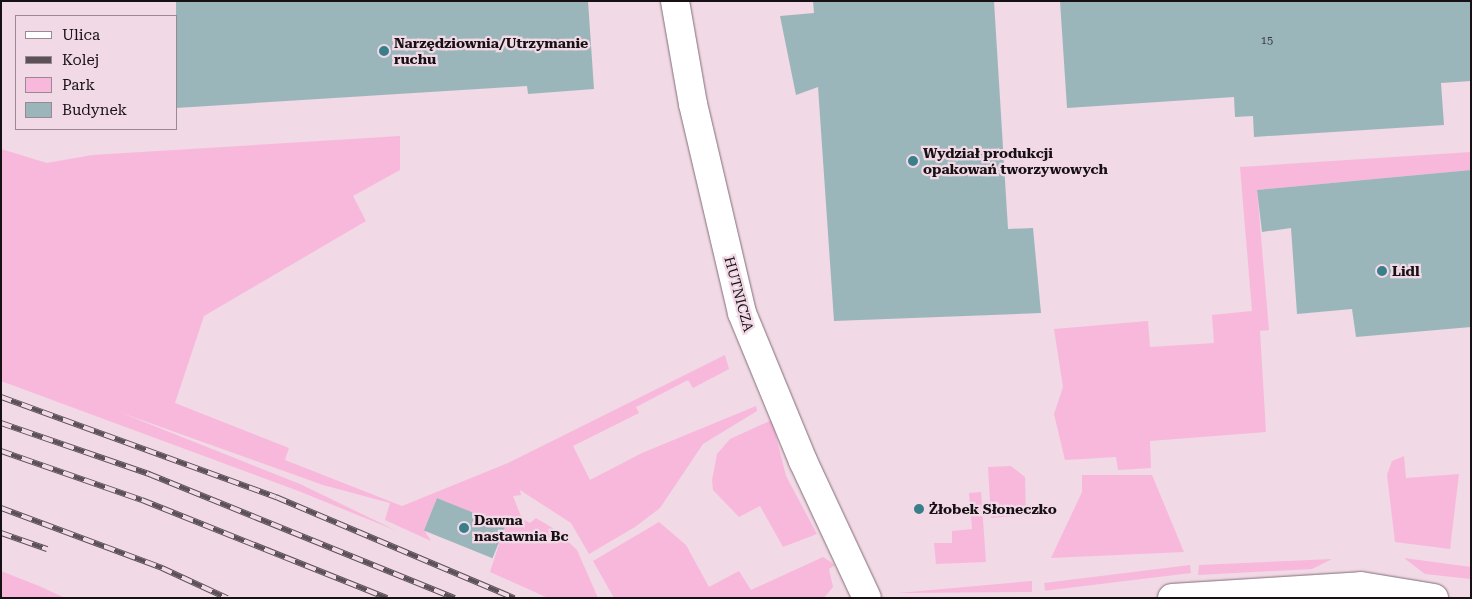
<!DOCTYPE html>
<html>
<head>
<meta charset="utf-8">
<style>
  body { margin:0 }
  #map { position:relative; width:1472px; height:599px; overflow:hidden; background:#f1d9e6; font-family:"Roboto Serif",serif }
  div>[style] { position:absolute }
  .green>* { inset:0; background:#f8b8db; transform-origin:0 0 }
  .building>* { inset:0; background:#9bb6bb; transform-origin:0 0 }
  .roads { filter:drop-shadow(0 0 1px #826d78) drop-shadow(0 0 1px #826d78) }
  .minor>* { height:28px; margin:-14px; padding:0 14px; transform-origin:14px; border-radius:14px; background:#fff }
  .rail>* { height:5.5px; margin-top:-2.75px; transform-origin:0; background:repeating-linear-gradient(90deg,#f1d9e6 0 11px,#5d5158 0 22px); box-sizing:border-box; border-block:1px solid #5d5158 }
  .dots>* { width:14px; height:14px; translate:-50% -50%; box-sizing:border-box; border:2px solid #f1d9e6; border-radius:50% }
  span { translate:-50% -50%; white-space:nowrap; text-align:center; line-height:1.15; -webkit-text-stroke:4.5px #f1d9e6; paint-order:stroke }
  .number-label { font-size:11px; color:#383a3e }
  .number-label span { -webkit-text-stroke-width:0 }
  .poi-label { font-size:14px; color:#171014; font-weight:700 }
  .left { translate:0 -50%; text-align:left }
  .street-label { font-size:14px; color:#171014 }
  .frame { position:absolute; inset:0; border:2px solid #171014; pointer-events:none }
  .legend { position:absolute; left:15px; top:15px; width:162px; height:115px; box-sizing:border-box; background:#f1d9e6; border:1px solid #9a8992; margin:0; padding:6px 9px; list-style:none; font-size:15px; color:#171014 }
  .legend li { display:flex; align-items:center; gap:10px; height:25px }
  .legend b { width:25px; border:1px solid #9a8992 }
</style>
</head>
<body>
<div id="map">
  <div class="green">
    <i style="clip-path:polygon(400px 136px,400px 170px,353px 196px,366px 221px,204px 316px,175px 403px,289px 448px,285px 460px,402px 506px,508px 463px,725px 355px,729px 369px,693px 388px,688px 380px,636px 407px,639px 413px,573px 446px,590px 480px,642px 453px,756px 406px,757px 411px,703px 444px,660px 508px,635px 527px,589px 554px,571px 523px,520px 490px,521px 495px,513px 496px,522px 519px,530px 523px,536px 518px,556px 530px,577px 550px,598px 598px,548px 598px,490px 572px,505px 526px,437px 498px,424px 530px,431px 541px,385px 520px,390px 503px,323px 485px,119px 412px,300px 484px,397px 531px,301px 492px,1px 381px,1px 149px,47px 163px,92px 155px)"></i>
    <i style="clip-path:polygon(1471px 152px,1471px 170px,1257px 190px,1269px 330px,1260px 331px,1266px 432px,1150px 441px,1151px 468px,1118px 470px,1116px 457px,1065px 460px,1054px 414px,1063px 387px,1054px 329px,1148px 321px,1150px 347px,1214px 343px,1212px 315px,1252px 311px,1240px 167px)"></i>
    <i style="clip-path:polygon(772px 420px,786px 476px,817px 534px,783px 547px,760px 506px,739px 517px,713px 490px,712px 480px,717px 454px,730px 439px)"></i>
    <i style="clip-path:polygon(1404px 456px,1406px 478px,1459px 474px,1450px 549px,1395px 542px,1387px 475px,1392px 461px)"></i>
    <i style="clip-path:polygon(1011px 466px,1025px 477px,1026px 515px,991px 518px,988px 467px)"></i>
    <i style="clip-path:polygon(1082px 475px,1152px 475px,1184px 552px,1051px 558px,1082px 492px)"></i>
    <i style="clip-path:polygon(981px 492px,986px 562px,936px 564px,934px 543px,952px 543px,952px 531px,972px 529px,969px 493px)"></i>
    <i style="clip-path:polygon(659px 522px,686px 545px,709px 587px,739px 571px,751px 590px,823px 557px,835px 565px,829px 569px,833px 587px,824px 598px,614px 598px,593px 561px)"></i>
    <i style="clip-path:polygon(1404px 558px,1471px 567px,1471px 579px,1425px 574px)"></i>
    <i style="clip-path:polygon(1332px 559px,1312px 569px,1198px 575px,1199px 565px)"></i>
    <i style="left:1190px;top:565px;width:8px;height:147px;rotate:83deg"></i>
    <i style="clip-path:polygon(1px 571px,39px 586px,65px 598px,1px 598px)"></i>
    <i style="clip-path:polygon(1032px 581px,1032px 592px,898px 593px,1031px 581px)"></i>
  </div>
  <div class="building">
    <i style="clip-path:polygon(176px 1px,588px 1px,594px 89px,528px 94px,527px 86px,176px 108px)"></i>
    <i style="clip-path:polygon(813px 1px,994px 1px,1008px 229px,1033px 228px,1041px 313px,834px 321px,818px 87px,796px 95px,780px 16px,814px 13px)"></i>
    <i style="clip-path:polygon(1060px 1px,1471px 1px,1471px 81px,1441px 83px,1444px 125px,1254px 137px,1253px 116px,1235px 117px,1234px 97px,1067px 108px)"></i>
    <i style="clip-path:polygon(1471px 170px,1471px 327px,1356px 337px,1352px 309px,1297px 314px,1291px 228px,1262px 232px,1257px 190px)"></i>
    <i style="left:437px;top:498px;width:74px;height:35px;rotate:22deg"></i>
  </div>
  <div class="roads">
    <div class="minor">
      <i style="left:675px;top:1px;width:105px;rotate:80.1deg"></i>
      <i style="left:693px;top:104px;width:215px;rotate:76.8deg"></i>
      <i style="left:742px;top:313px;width:160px;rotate:67.6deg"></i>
      <i style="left:803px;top:461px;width:151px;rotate:65deg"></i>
      <i style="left:1172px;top:598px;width:189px;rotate:-3.6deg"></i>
      <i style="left:1361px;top:586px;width:74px;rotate:9.3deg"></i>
    </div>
  </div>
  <div class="rail">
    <i style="left:1px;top:397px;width:293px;rotate:20deg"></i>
    <i style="left:276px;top:497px;width:259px;rotate:23deg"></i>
    <i style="left:1px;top:423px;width:157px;rotate:19deg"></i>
    <i style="left:149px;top:474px;width:330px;rotate:22.1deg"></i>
    <i style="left:1px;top:451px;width:149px;rotate:19.2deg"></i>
    <i style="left:142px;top:500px;width:264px;rotate:21.8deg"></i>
    <i style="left:1px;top:508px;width:172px;rotate:20.4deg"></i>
    <i style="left:162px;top:568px;width:72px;rotate:24.8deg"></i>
    <i style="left:1px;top:533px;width:49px;rotate:19.2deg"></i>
  </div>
  <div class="dots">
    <i style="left:384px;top:51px;background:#387f8a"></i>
    <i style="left:913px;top:161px;background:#387f8a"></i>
    <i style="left:1382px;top:271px;background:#387f8a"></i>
    <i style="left:919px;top:509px;background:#387f8a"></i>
    <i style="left:464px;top:528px;background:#387f8a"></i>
  </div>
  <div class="number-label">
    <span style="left:1267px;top:41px">15</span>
  </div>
  <div class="poi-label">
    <span class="left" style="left:394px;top:51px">Narzędziownia/Utrzymanie<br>ruchu</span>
    <span class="left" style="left:923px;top:161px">Wydział produkcji<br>opakowań tworzywowych</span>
    <span class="left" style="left:1392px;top:271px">Lidl</span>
    <span class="left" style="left:929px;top:509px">Żłobek Słoneczko</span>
    <span class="left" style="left:474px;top:528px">Dawna<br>nastawnia Bc</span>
  </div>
  <div class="street-label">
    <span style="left:739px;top:294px;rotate:75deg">HUTNICZA</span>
  </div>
  <div class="frame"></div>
  <ul class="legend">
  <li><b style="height:6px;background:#fff"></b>Ulica</li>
  <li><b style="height:6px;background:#5d5158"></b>Kolej</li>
  <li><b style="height:14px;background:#f8b8db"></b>Park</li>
  <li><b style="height:14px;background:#9bb6bb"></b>Budynek</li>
  </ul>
</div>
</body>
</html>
